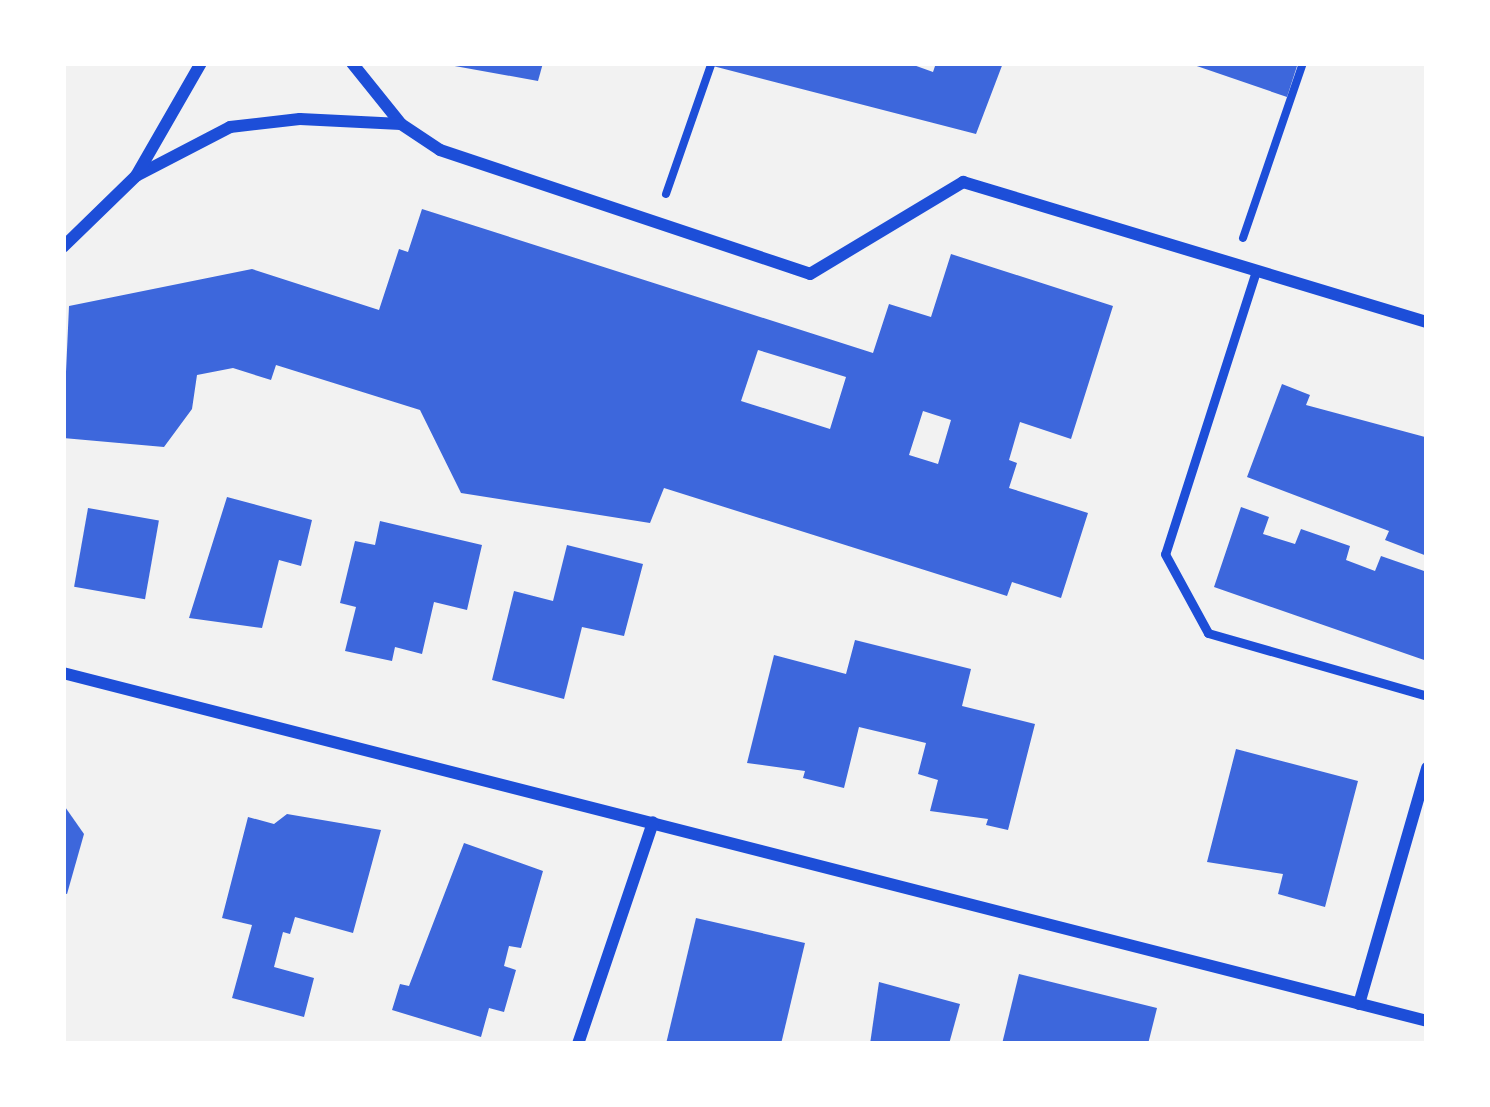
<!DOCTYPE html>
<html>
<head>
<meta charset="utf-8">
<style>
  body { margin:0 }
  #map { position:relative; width:1490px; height:1107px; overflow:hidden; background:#f2f2f2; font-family:"Sofia Sans Condensed",sans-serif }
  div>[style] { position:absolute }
  .building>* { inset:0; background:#3d67dc; transform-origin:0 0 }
  .path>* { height:8px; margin:-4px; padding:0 4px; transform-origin:4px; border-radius:4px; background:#1d4ed8 }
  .service>* { height:9px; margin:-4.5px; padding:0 4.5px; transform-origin:4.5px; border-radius:4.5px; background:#1d4ed8 }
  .minor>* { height:12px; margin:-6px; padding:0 6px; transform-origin:6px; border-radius:6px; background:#1d4ed8 }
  span { translate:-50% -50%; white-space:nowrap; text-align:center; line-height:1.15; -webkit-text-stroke:10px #fff; paint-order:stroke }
  .frame { position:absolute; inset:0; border:66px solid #fff; pointer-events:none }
</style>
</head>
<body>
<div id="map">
  <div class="building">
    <i style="clip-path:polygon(438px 63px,543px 63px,538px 81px)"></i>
    <i style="clip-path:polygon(908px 63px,933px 72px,936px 63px,1003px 63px,976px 134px,709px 65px)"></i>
    <i style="clip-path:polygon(1188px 63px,1298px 63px,1287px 97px)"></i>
    <i style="clip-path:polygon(evenodd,422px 209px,873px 353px,889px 304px,931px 317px,951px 254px,1113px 306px,1071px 439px,1020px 422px,1009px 460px,1017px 463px,1009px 488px,1088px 513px,1061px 598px,1012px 582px,1007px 596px,664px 488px,650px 523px,461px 493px,420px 410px,276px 365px,271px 380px,233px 368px,197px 375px,192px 409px,164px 447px,63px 438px,69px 306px,252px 269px,379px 310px,399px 249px,408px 252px,422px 209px,758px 350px,846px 377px,830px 429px,741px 401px,758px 350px,422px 209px,923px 411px,951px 420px,938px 464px,909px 455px,923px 411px)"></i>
    <i style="clip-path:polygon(1282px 384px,1310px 395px,1306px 405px,1425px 437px,1427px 556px,1385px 540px,1389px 531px,1247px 477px)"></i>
    <i style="clip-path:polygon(227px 497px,312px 520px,301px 566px,279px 560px,262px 628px,189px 618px)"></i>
    <i style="clip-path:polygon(1241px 507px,1269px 517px,1263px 534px,1295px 544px,1301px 529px,1350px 546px,1346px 560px,1375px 571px,1381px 556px,1427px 572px,1427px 661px,1214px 587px)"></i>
    <i style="left:88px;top:508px;width:72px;height:80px;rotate:10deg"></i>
    <i style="clip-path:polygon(380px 521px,482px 545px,467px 610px,434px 602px,422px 654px,395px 647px,392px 661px,345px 651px,356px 607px,340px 603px,355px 541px,375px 545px)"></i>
    <i style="clip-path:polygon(567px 545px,643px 564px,624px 636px,582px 627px,564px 699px,492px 680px,514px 591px,553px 601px)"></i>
    <i style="clip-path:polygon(855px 640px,971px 669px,962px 706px,1035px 724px,1008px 830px,986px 825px,988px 819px,930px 811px,938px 780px,918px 774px,926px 743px,859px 727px,844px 788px,803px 778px,805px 771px,747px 763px,774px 655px,846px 674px)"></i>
    <i style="clip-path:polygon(1236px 749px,1358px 781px,1325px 907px,1278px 894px,1283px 874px,1207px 862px)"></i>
    <i style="clip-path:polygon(63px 804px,84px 834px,67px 894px,63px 893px)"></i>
    <i style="clip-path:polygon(287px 814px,381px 830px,353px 933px,295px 917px,290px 934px,283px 932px,274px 967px,314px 978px,304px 1017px,232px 998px,252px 925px,222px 918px,248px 817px,274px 824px)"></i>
    <i style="clip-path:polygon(464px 843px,543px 871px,521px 948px,509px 946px,504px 966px,516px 970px,504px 1012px,489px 1008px,481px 1037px,392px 1010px,400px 984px,409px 986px)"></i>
    <i style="clip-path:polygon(696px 918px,805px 943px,781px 1044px,666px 1044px)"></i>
    <i style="clip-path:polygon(1019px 974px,1157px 1008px,1148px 1044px,1002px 1044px)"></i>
    <i style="clip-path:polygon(879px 982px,960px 1004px,949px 1044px,870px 1044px)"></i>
  </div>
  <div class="path">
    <i style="left:666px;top:194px;width:137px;rotate:-70.8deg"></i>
    <i style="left:1243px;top:238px;width:185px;rotate:-71.1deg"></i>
  </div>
  <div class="service">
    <i style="left:1256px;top:271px;width:297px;rotate:107.8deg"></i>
    <i style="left:1165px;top:554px;width:90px;rotate:61.4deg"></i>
    <i style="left:1208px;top:633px;width:228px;rotate:16deg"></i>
  </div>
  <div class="minor">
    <i style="left:352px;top:63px;width:78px;rotate:51.2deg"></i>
    <i style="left:401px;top:124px;width:47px;rotate:33.7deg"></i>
    <i style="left:440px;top:150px;width:390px;rotate:18.5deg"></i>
    <i style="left:810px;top:274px;width:179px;rotate:-31deg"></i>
    <i style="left:963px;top:182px;width:485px;rotate:16.8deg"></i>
    <i style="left:136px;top:176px;width:106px;rotate:-27.5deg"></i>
    <i style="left:230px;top:127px;width:70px;rotate:-6.5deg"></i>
    <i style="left:300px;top:119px;width:101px;rotate:2.8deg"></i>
    <i style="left:63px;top:247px;width:102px;rotate:-44.2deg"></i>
    <i style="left:136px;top:176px;width:130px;rotate:-60.1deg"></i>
    <i style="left:63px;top:673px;width:1408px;rotate:14.31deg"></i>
    <i style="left:1359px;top:1004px;width:246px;rotate:-73.9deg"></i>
    <i style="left:578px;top:1044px;width:234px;rotate:-71.3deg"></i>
  </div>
  <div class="frame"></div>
</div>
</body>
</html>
